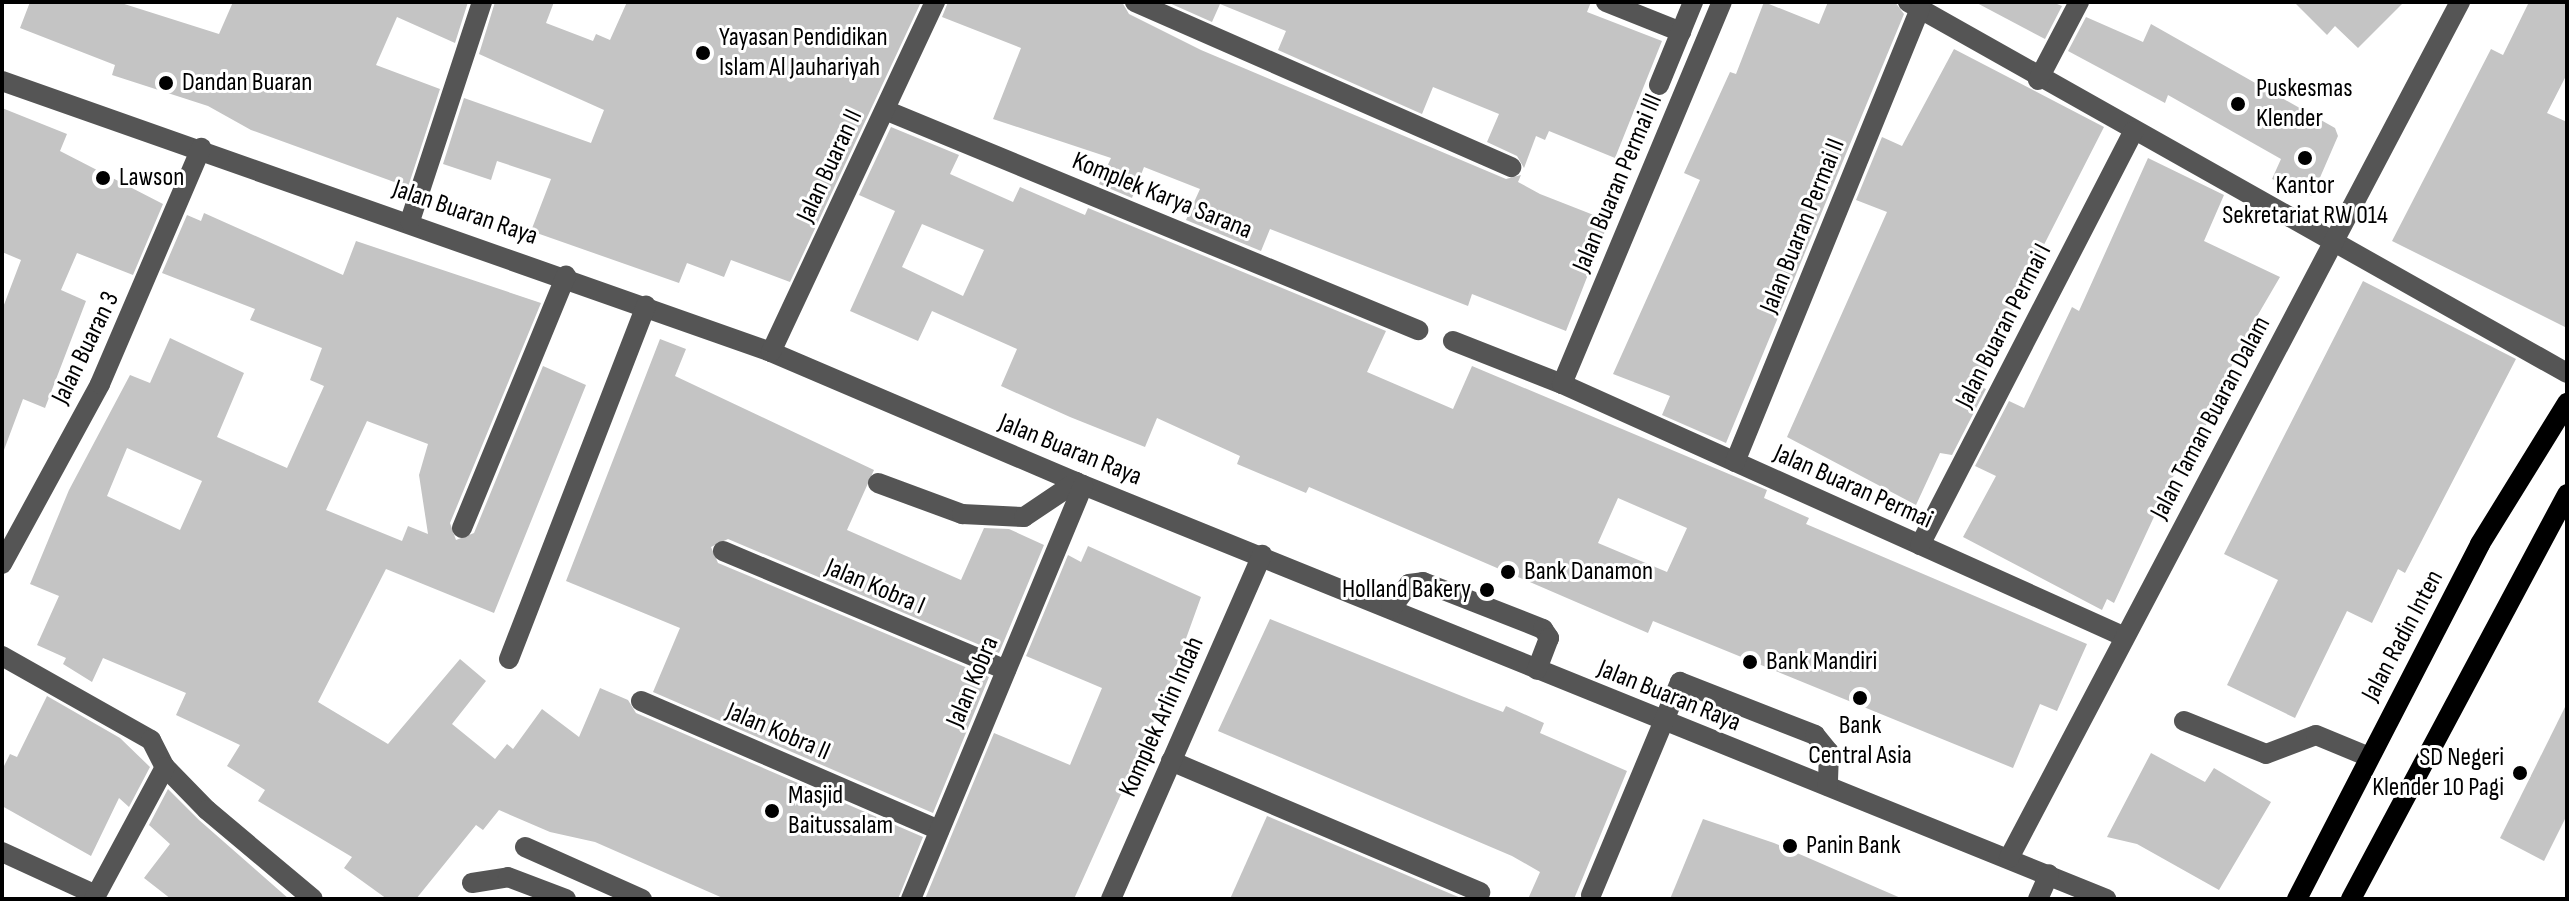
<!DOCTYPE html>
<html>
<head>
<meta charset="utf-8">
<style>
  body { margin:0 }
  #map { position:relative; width:2569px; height:901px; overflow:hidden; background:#fff; font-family:"Sofia Sans Condensed",sans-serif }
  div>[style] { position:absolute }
  .building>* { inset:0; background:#c4c4c4 }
  .minor>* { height:20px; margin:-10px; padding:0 10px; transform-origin:10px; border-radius:10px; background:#555 }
  .major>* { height:20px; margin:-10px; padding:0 10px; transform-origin:10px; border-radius:10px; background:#000 }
  .dots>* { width:22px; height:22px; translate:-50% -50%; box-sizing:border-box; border:4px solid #fff; border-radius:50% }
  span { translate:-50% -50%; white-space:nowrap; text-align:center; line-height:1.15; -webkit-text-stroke:6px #fff; paint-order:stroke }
  .poi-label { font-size:26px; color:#000 }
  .left { translate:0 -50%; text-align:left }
  .right { translate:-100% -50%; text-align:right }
  .street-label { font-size:26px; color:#000 }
  .frame { position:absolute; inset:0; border:4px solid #000; pointer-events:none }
</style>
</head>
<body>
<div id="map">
  <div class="building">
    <i style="clip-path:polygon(30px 2px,118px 2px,219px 34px,233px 2px,468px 2px,455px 43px,397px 17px,376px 65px,440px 89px,408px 187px,251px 130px,208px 106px,112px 75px,115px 65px,20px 28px)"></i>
    <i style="clip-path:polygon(495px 2px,554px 2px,546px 23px,593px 41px,596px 34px,610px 40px,627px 2px,921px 2px,790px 282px,731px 260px,724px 277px,687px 263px,679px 283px,531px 231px,551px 179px,497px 161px,491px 180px,443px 164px,464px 98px,591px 143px,604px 110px,479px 54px)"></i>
    <i style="clip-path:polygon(948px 2px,1122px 2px,1129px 14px,1201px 50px,1506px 179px,1521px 175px,1518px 182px,1540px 194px,1609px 221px,1566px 331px,1472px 294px,1468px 306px,1270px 229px,1261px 251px,1186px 220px,1200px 189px,1144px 167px,1132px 198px,1099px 184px,1111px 158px,993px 119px,1021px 48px,942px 17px)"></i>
    <i style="clip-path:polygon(1167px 2px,1591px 2px,1587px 12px,1662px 41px,1615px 158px,1549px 131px,1545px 140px,1536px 136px,1524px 168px,1517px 156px,1487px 142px,1499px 114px,1433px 87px,1422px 114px,1278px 50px,1286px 31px,1220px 4px,1212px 22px)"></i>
    <i style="clip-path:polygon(1764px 2px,1819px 24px,1828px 2px,1895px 2px,1904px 14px,1726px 443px,1662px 415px,1670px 396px,1613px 374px,1700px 180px,1684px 173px,1730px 72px,1736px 74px)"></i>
    <i style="clip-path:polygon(1975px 2px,2052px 2px,2062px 6px,2045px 39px)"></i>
    <i style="clip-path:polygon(2294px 2px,2404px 2px,2358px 48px,2335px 26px,2327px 35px)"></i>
    <i style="clip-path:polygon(2529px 2px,2567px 2px,2567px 74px,2547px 113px,2567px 122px,2567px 328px,2392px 241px,2491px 49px,2503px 55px)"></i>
    <i style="clip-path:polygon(2086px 17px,2143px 42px,2151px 24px,2335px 128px,2338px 136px,2312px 196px,2272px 179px,2281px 159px,2168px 95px,2165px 103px,2068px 51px)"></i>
    <i style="clip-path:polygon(1954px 49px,2104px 127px,2024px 284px,1979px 386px,1986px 389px,1952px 455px,1940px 453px,1916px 505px,1787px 437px,1887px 212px,1856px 200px,1882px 137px,1902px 146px)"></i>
    <i style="clip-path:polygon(2px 108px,67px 134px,60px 151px,163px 204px,133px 275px,77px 253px,61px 290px,86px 301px,45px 408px,23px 399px,4px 450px,2px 310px,21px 260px,2px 252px)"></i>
    <i style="clip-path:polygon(evenodd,891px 127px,959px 155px,950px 174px,1013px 202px,1020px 187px,1085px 215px,1088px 208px,1386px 331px,1367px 372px,1453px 409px,1472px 366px,1767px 490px,1764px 498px,1809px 518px,1806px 524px,2087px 644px,2057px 711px,2040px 704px,2013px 768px,1653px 621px,1648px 633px,1309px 487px,1306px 493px,1237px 464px,1240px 456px,1157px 418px,1145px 447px,1070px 417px,1001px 386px,1017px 349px,932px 311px,918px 341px,850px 311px,895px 211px,859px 195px,891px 127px,922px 224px,984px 250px,963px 296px,902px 267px,922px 224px,891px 127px,1618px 498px,1687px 528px,1667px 572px,1598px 543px,1618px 498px)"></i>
    <i style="clip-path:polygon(2148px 158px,2224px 195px,2204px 241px,2280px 277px,2242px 342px,2195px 450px,2172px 478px,2114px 603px,2107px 599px,2102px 610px,1963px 537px,1996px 476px,1975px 466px,2009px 401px,2024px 408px,2072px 307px,2079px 311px)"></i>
    <i style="clip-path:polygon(evenodd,204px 213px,343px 275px,356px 241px,541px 303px,450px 523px,456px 540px,474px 533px,543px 366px,586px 385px,494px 613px,386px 569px,318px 702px,388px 744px,460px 659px,486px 681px,452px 724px,495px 759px,507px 744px,513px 749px,542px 709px,579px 737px,600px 688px,628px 700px,636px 713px,923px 837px,898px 899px,725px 899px,595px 842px,550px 832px,499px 810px,483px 830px,476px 825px,416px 899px,387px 899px,344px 868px,352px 857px,258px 801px,265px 790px,227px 766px,240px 745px,176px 715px,186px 693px,103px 658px,92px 682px,63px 664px,66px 658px,37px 645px,59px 596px,30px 584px,69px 490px,130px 375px,150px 383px,170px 338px,244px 373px,217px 437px,287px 468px,324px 386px,310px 380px,322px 348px,250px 320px,255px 309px,162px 273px,187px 215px,201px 221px,204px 213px,367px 421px,428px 444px,419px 475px,428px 534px,408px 526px,402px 541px,326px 510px,367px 421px,204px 213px,127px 448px,202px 481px,180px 530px,107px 496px,127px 448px)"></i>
    <i style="clip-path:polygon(2363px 281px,2516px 359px,2405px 573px,2398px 569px,2372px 623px,2347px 611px,2295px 718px,2227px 685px,2278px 580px,2224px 554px)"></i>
    <i style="clip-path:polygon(660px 339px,686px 349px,675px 376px,874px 470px,847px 530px,961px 580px,984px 528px,1009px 529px,1044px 545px,999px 653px,728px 539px,711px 547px,718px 563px,989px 677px,933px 813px,653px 692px,680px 628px,566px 581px)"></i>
    <i style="clip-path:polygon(1088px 546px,1201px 597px,1166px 694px,1074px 899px,925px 899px,994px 733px,1070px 765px,1102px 688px,1026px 656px,1068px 555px,1081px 562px)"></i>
    <i style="clip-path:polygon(1270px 619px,1469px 699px,1503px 712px,1506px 706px,1544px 723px,1540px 733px,1627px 771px,1574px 899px,1528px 899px,1540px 872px,1512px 856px,1218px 731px)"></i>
    <i style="clip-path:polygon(47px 696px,120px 738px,150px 767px,129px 807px,119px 798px,91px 856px,2px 806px,2px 770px,10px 754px,17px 757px)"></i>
    <i style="clip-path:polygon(2567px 703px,2567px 815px,2544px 861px,2500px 838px)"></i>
    <i style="clip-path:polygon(2151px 753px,2205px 782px,2214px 768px,2271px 802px,2219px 890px,2137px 844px,2107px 837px)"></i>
    <i style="clip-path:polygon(168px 789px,199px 820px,289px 899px,171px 899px,144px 878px,170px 844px,149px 825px)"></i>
    <i style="clip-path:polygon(1267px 816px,1463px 899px,1230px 899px)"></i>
    <i style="clip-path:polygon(1703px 819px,1774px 843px,1903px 899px,1670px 899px)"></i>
  </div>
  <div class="minor">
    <i style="left:1135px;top:2px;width:411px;rotate:23.7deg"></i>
    <i style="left:1606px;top:2px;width:81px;rotate:21.8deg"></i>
    <i style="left:1908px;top:2px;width:756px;rotate:29.38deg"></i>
    <i style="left:2038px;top:80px;width:88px;rotate:-62.3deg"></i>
    <i style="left:2px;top:81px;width:815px;rotate:19.41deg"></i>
    <i style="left:771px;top:352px;width:339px;rotate:23.1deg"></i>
    <i style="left:1083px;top:485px;width:1104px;rotate:22.03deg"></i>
    <i style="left:1659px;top:85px;width:90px;rotate:-67.7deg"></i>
    <i style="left:885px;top:110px;width:577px;rotate:22.43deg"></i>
    <i style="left:410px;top:221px;width:231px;rotate:-71.8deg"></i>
    <i style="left:1453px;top:341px;width:117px;rotate:21.5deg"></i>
    <i style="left:1562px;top:384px;width:615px;rotate:24.19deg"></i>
    <i style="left:771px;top:352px;width:387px;rotate:-64.9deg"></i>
    <i style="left:1562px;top:384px;width:414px;rotate:-67.3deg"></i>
    <i style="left:1735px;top:462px;width:489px;rotate:-67.8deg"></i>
    <i style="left:878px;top:483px;width:90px;rotate:20.3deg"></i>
    <i style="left:962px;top:514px;width:62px;rotate:2.8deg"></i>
    <i style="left:1024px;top:517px;width:63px;rotate:-33.9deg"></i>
    <i style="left:462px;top:528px;width:273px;rotate:-67.6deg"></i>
    <i style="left:1920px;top:545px;width:466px;rotate:-62.7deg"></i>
    <i style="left:723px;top:551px;width:307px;rotate:22.8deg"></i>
    <i style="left:2px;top:564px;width:205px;rotate:-61.4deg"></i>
    <i style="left:100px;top:384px;width:257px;rotate:-66.8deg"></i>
    <i style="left:1391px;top:609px;width:31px;rotate:-54deg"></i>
    <i style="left:1409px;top:584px;width:14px;rotate:-8deg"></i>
    <i style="left:1423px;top:582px;width:129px;rotate:21.4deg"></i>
    <i style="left:1543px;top:629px;width:11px;rotate:56deg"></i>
    <i style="left:1549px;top:638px;width:34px;rotate:111deg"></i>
    <i style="left:2px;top:656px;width:171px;rotate:29.4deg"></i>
    <i style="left:151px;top:740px;width:30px;rotate:63deg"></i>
    <i style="left:165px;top:767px;width:60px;rotate:45.7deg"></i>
    <i style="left:207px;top:810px;width:138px;rotate:40deg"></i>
    <i style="left:509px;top:659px;width:379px;rotate:-68.8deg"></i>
    <i style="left:641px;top:701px;width:325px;rotate:23.4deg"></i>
    <i style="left:2184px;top:721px;width:88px;rotate:21.9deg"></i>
    <i style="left:2266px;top:754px;width:53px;rotate:-20.8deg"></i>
    <i style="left:2316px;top:735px;width:57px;rotate:22.5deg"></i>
    <i style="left:1171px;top:761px;width:336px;rotate:23deg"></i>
    <i style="left:525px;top:847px;width:128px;rotate:24deg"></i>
    <i style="left:2px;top:852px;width:103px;rotate:24.6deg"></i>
    <i style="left:2009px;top:858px;width:968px;rotate:-62.22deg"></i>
    <i style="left:472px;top:883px;width:36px;rotate:-9deg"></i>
    <i style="left:508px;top:877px;width:62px;rotate:20.8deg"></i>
    <i style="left:1591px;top:895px;width:231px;rotate:-67.3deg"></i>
    <i style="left:1680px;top:682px;width:145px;rotate:21.4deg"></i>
    <i style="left:1815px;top:735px;width:22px;rotate:51deg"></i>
    <i style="left:1829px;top:752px;width:34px;rotate:92deg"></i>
    <i style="left:94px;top:899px;width:150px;rotate:-61.7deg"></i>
    <i style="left:911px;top:899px;width:448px;rotate:-67.4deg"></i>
    <i style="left:1111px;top:899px;width:376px;rotate:-66.3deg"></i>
    <i style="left:2038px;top:899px;width:27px;rotate:-66deg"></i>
  </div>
  <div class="major">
    <i style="left:2297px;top:899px;width:399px;rotate:-62.7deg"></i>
    <i style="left:2480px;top:544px;width:166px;rotate:-58.3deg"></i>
    <i style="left:2351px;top:899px;width:459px;rotate:-61.9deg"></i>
  </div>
  <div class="dots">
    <i style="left:703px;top:53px;background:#000"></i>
    <i style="left:166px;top:83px;background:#000"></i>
    <i style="left:2238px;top:104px;background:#000"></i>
    <i style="left:2305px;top:158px;background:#000"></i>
    <i style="left:103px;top:178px;background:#000"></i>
    <i style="left:1508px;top:572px;background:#000"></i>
    <i style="left:1487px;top:590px;background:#000"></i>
    <i style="left:1750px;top:662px;background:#000"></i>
    <i style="left:1860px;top:698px;background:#000"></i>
    <i style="left:2520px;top:773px;background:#000"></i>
    <i style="left:772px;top:811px;background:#000"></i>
    <i style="left:1790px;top:846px;background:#000"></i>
  </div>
  <div class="poi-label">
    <span class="left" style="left:719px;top:53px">Yayasan Pendidikan<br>Islam Al Jauhariyah</span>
    <span class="left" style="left:182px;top:83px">Dandan Buaran</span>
    <span class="left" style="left:2256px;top:104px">Puskesmas<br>Klender</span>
    <span class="left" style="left:119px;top:178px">Lawson</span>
    <span style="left:2305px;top:201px">Kantor<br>Sekretariat RW 014</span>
    <span class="left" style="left:1524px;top:572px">Bank Danamon</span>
    <span class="right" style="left:1471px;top:590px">Holland Bakery</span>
    <span class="left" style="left:1766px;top:662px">Bank Mandiri</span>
    <span style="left:1860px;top:741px">Bank<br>Central Asia</span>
    <span class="right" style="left:2504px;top:773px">SD Negeri<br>Klender 10 Pagi</span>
    <span class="left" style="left:788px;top:811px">Masjid<br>Baitussalam</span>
    <span class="left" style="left:1806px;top:846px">Panin Bank</span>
  </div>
  <div class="street-label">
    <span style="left:830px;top:166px;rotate:-65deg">Jalan Buaran II</span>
    <span style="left:1618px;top:183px;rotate:-67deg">Jalan Buaran Permai III</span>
    <span style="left:1162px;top:196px;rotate:22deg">Komplek Karya Sarana</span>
    <span style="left:465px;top:213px;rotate:19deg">Jalan Buaran Raya</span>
    <span style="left:1803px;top:226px;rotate:-68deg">Jalan Buaran Permai II</span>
    <span style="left:2004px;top:326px;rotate:-63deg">Jalan Buaran Permai I</span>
    <span style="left:86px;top:348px;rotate:-64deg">Jalan Buaran 3</span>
    <span style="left:2211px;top:418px;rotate:-62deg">Jalan Taman Buaran Dalam</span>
    <span style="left:1070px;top:450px;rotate:22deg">Jalan Buaran Raya</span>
    <span style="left:1853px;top:487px;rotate:24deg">Jalan Buaran Permai</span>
    <span style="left:875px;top:587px;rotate:23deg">Jalan Kobra I</span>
    <span style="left:2403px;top:636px;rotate:-62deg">Jalan Radin Inten</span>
    <span style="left:973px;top:682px;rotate:-67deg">Jalan Kobra</span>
    <span style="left:1669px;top:696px;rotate:22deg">Jalan Buaran Raya</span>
    <span style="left:1162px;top:717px;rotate:-66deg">Komplek Arlin Indah</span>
    <span style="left:778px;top:732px;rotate:23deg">Jalan Kobra II</span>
  </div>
  <div class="frame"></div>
</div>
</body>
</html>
